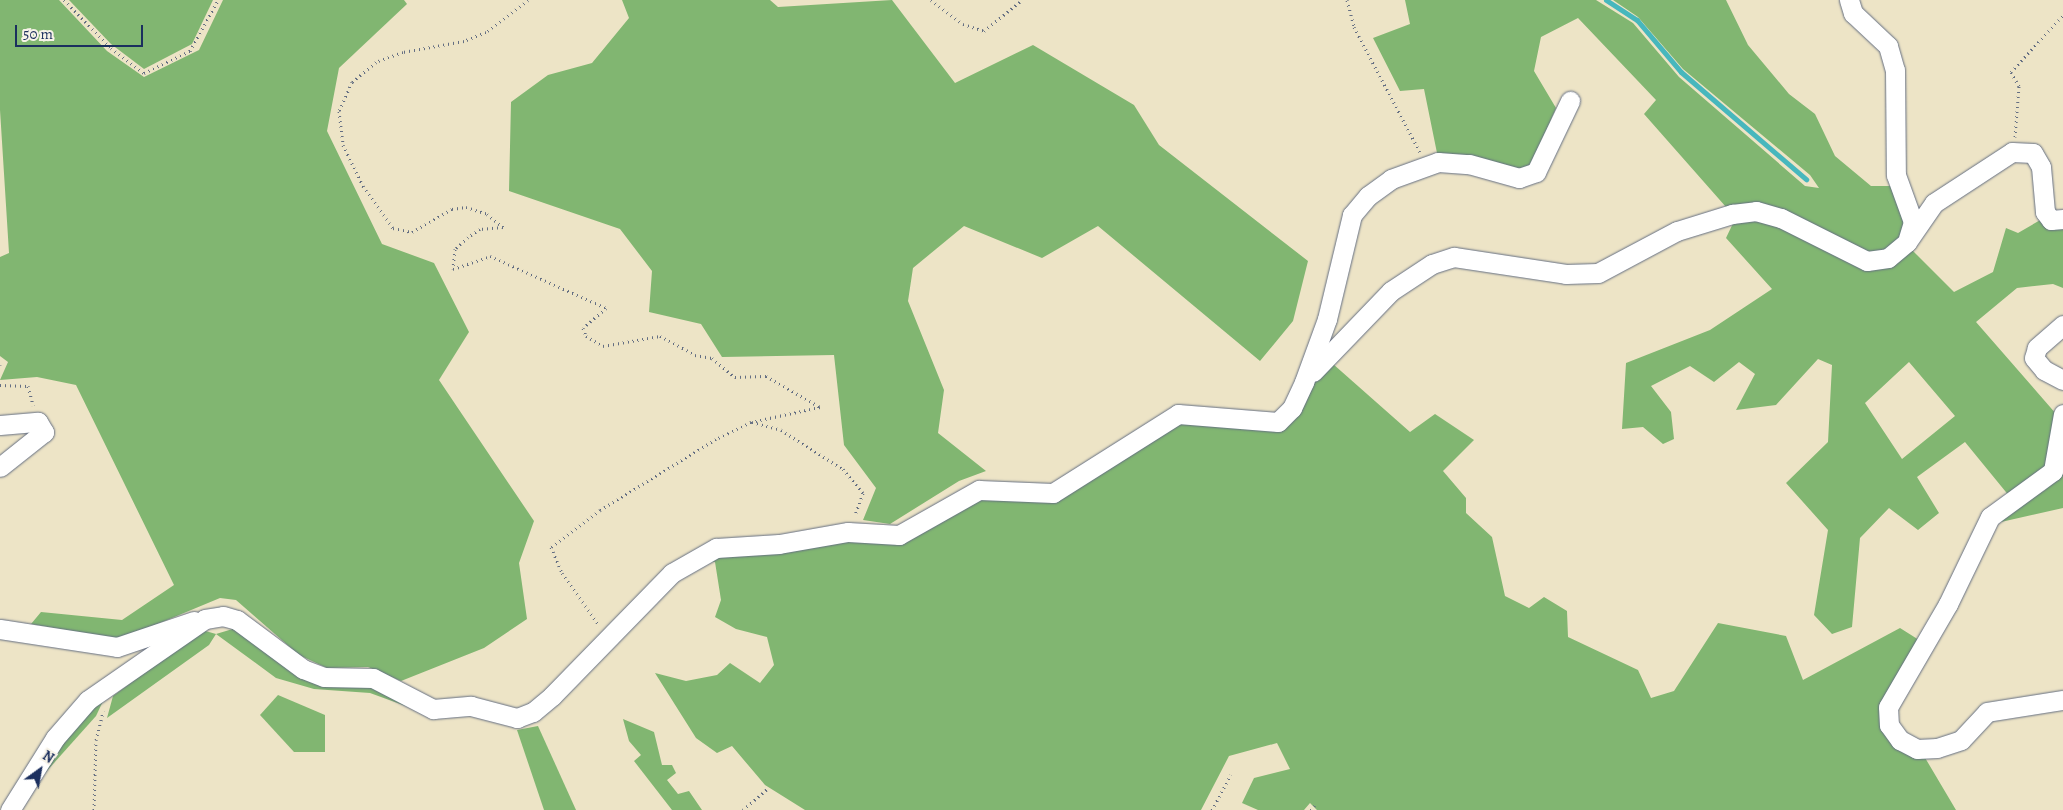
<!DOCTYPE html>
<html>
<head>
<meta charset="utf-8">
<style>
  body { margin:0 }
  #map { position:relative; width:2063px; height:810px; overflow:hidden; background:#ede4c6; font-family:Alegreya,serif }
  div>[style] { position:absolute }
  .forest>* { inset:0; background:#81b671 }
  .stream>* { height:5px; margin:-2.5px; padding:0 2.5px; transform-origin:2.5px; border-radius:2.5px; background:#47b7bd }
  .path>* { height:3px; margin-top:-1.5px; transform-origin:0; background:repeating-linear-gradient(90deg,#646e82 0 1px,transparent 0 5px) }
  .roads { filter:drop-shadow(0 0 1px #646e82) drop-shadow(0 0 1px #646e82) }
  .minor>* { height:19px; margin:-9.5px; padding:0 9.5px; transform-origin:9.5px; border-radius:9.5px; background:#fff }
  span { translate:-50% -50%; white-space:nowrap; text-align:center; line-height:1.15; -webkit-text-stroke:5px #f7f3e8; paint-order:stroke }
  .north { position:absolute; left:15px; top:745px; width:50px; height:50px; -webkit-text-stroke:4px #f7f3e8; paint-order:stroke; rotate:32deg; font-size:14px; font-weight:700; line-height:20px; text-align:center; color:#1b2f5e }
  .north::after { content:''; display:block; margin:auto; width:18px; height:22px; background:#1b2f5e; clip-path:polygon(50% 0,100% 100%,50% 72%,0 100%) }
  .scale { position:absolute; left:15px; top:25px; width:128px; height:22px; box-sizing:border-box; border:2px solid #1b2f5e; border-top:0; padding-left:6px; font-size:15px; line-height:18px; white-space:nowrap; color:#1b2f5e; -webkit-text-stroke:4px #f7f3e8; paint-order:stroke }
</style>
</head>
<body>
<div id="map">
  <div class="forest">
    <i style="clip-path:polygon(0 0,59px 0,107px 51px,144px 77px,199px 50px,223px 0,404px 0,407px 4px,339px 68px,327px 131px,382px 244px,434px 263px,469px 332px,439px 380px,534px 521px,519px 563px,527px 619px,484px 648px,401px 681px,368px 667px,327px 668px,299px 655px,236px 600px,220px 598px,119px 640px,31px 624px,41px 612px,122px 620px,174px 585px,76px 385px,37px 377px,0 380px,8px 362px,0 356px,0 257px,9px 253px,0 110px)"></i>
    <i style="clip-path:polygon(69px 0,213px 0,192px 44px,144px 69px,111px 44px)"></i>
    <i style="clip-path:polygon(622px 0,770px 0,778px 7px,892px 0,955px 83px,1033px 45px,1134px 105px,1159px 145px,1308px 261px,1293px 321px,1260px 361px,1098px 226px,1042px 258px,964px 226px,913px 268px,908px 301px,944px 390px,938px 433px,986px 471px,959px 481px,890px 524px,863px 520px,876px 488px,844px 445px,834px 355px,722px 357px,701px 324px,649px 312px,652px 271px,620px 229px,509px 191px,511px 102px,548px 75px,592px 63px,629px 18px)"></i>
    <i style="clip-path:polygon(1405px 0,1596px 0,1633px 23px,1679px 77px,1805px 186px,1819px 188px,1810px 175px,1683px 69px,1638px 17px,1613px 0,1726px 0,1748px 45px,1789px 94px,1815px 114px,1835px 156px,1871px 186px,1893px 186px,1907px 220px,1896px 245px,1867px 256px,1726px 207px,1644px 114px,1656px 100px,1578px 18px,1541px 37px,1534px 71px,1556px 108px,1531px 167px,1516px 170px,1437px 153px,1424px 89px,1400px 91px,1373px 38px,1410px 24px)"></i>
    <i style="clip-path:polygon(evenodd,1736px 217px,1760px 217px,1866px 265px,1911px 249px,1954px 292px,1993px 272px,2006px 228px,2018px 233px,2042px 219px,2063px 227px,2063px 288px,2053px 284px,2017px 288px,1976px 322px,2057px 415px,2050px 466px,2010px 497px,1965px 442px,1917px 477px,1939px 513px,1918px 530px,1889px 508px,1860px 538px,1852px 627px,1832px 634px,1814px 615px,1828px 530px,1786px 483px,1828px 442px,1832px 365px,1818px 359px,1776px 405px,1736px 410px,1755px 374px,1739px 362px,1714px 382px,1690px 366px,1651px 386px,1671px 412px,1674px 439px,1663px 444px,1643px 427px,1622px 429px,1626px 363px,1710px 330px,1772px 289px,1726px 238px,1736px 217px,1909px 362px,1955px 416px,1902px 459px,1865px 403px,1909px 362px)"></i>
    <i style="clip-path:polygon(1333px 364px,1410px 432px,1435px 414px,1474px 440px,1443px 471px,1466px 498px,1466px 513px,1492px 537px,1505px 596px,1529px 608px,1544px 597px,1567px 611px,1568px 637px,1638px 670px,1651px 698px,1674px 691px,1718px 623px,1786px 636px,1803px 680px,1900px 628px,1919px 640px,1883px 710px,1924px 756px,1956px 810px,1317px 810px,1310px 803px,1304px 810px,1258px 810px,1242px 803px,1254px 778px,1290px 769px,1277px 743px,1229px 756px,1201px 810px,805px 810px,765px 785px,732px 746px,717px 753px,696px 738px,655px 673px,686px 681px,717px 675px,730px 663px,760px 683px,774px 665px,767px 637px,736px 629px,715px 617px,721px 600px,715px 562px,697px 561px,722px 551px,849px 536px,875px 540px,981px 495px,1056px 495px,1181px 418px,1261px 427px)"></i>
    <i style="clip-path:polygon(2063px 468px,2063px 508px,2001px 522px,2011px 508px,2045px 490px)"></i>
    <i style="clip-path:polygon(236px 628px,274px 655px,474px 711px,468px 716px,433px 716px,370px 693px,314px 689px,276px 678px,216px 634px,209px 645px,107px 718px,113px 696px,202px 630px,216px 634px)"></i>
    <i style="clip-path:polygon(278px 695px,325px 715px,325px 752px,294px 752px,260px 715px)"></i>
    <i style="clip-path:polygon(104px 699px,96px 716px,37px 782px,80px 713px)"></i>
    <i style="clip-path:polygon(623px 719px,654px 732px,662px 765px,672px 765px,676px 773px,667px 780px,678px 794px,689px 791px,702px 810px,672px 810px,634px 761px,641px 755px,629px 741px)"></i>
    <i style="clip-path:polygon(538px 726px,576px 810px,544px 810px,517px 730px)"></i>
  </div>
  <div class="stream">
    <i style="left:1606px;top:0;width:37px;rotate:33deg"></i>
    <i style="left:1637px;top:20px;width:68px;rotate:49.8deg"></i>
    <i style="left:1681px;top:72px;width:165px;rotate:40.6deg"></i>
  </div>
  <div class="path">
    <i style="left:64px;top:0;width:67px;rotate:45.6deg"></i>
    <i style="left:111px;top:48px;width:41px;rotate:37.1deg"></i>
    <i style="left:144px;top:73px;width:51px;rotate:-25.6deg"></i>
    <i style="left:190px;top:51px;width:58px;rotate:-61.2deg"></i>
    <i style="left:528px;top:0;width:53px;rotate:142.7deg"></i>
    <i style="left:486px;top:32px;width:24px;rotate:158deg"></i>
    <i style="left:464px;top:41px;width:62px;rotate:169.8deg"></i>
    <i style="left:403px;top:52px;width:29px;rotate:160deg"></i>
    <i style="left:376px;top:62px;width:31px;rotate:140deg"></i>
    <i style="left:352px;top:82px;width:32px;rotate:114deg"></i>
    <i style="left:339px;top:111px;width:34px;rotate:83deg"></i>
    <i style="left:343px;top:145px;width:46px;rotate:64deg"></i>
    <i style="left:363px;top:186px;width:52px;rotate:54.5deg"></i>
    <i style="left:393px;top:228px;width:19px;rotate:12deg"></i>
    <i style="left:412px;top:232px;width:46px;rotate:-29.9deg"></i>
    <i style="left:452px;top:209px;width:14px;rotate:-8deg"></i>
    <i style="left:466px;top:207px;width:22px;rotate:18deg"></i>
    <i style="left:487px;top:214px;width:21px;rotate:39deg"></i>
    <i style="left:503px;top:227px;width:23px;rotate:175deg"></i>
    <i style="left:480px;top:229px;width:14px;rotate:146deg"></i>
    <i style="left:468px;top:237px;width:18px;rotate:137deg"></i>
    <i style="left:455px;top:249px;width:20px;rotate:96deg"></i>
    <i style="left:453px;top:269px;width:39px;rotate:-19deg"></i>
    <i style="left:490px;top:256px;width:127px;rotate:24.1deg"></i>
    <i style="left:606px;top:308px;width:30px;rotate:139deg"></i>
    <i style="left:583px;top:328px;width:9px;rotate:69deg"></i>
    <i style="left:586px;top:336px;width:20px;rotate:30deg"></i>
    <i style="left:603px;top:346px;width:58px;rotate:-10deg"></i>
    <i style="left:660px;top:336px;width:40px;rotate:28deg"></i>
    <i style="left:695px;top:355px;width:17px;rotate:10deg"></i>
    <i style="left:712px;top:358px;width:30px;rotate:40deg"></i>
    <i style="left:735px;top:377px;width:31px;rotate:-2deg"></i>
    <i style="left:766px;top:376px;width:62px;rotate:29.9deg"></i>
    <i style="left:820px;top:407px;width:71px;rotate:167.7deg"></i>
    <i style="left:751px;top:422px;width:39px;rotate:154deg"></i>
    <i style="left:716px;top:439px;width:136px;rotate:148.5deg"></i>
    <i style="left:600px;top:510px;width:61px;rotate:142.9deg"></i>
    <i style="left:551px;top:547px;width:28px;rotate:67deg"></i>
    <i style="left:562px;top:573px;width:64px;rotate:54.6deg"></i>
    <i style="left:931px;top:0;width:40px;rotate:37deg"></i>
    <i style="left:963px;top:24px;width:22px;rotate:18deg"></i>
    <i style="left:984px;top:31px;width:49px;rotate:-39.2deg"></i>
    <i style="left:1347px;top:0;width:28px;rotate:75deg"></i>
    <i style="left:1354px;top:27px;width:141px;rotate:62.2deg"></i>
    <i style="left:2015px;top:137px;width:51px;rotate:-85.5deg"></i>
    <i style="left:2019px;top:86px;width:16px;rotate:-120deg"></i>
    <i style="left:2011px;top:72px;width:77px;rotate:-47.6deg"></i>
    <i style="left:0;top:364px;width:1px;rotate:90deg"></i>
    <i style="left:0;top:385px;width:28px;rotate:2deg"></i>
    <i style="left:28px;top:386px;width:20px;rotate:75deg"></i>
    <i style="left:752px;top:422px;width:30px;rotate:15deg"></i>
    <i style="left:781px;top:430px;width:73px;rotate:32.2deg"></i>
    <i style="left:843px;top:469px;width:31px;rotate:50deg"></i>
    <i style="left:863px;top:493px;width:23px;rotate:110deg"></i>
    <i style="left:94px;top:810px;width:70px;rotate:-88.4deg"></i>
    <i style="left:96px;top:740px;width:30px;rotate:-76deg"></i>
    <i style="left:743px;top:810px;width:32px;rotate:-41deg"></i>
    <i style="left:1212px;top:810px;width:40px;rotate:-62deg"></i>
    <i style="left:1311px;top:810px;width:6px;rotate:-51deg"></i>
  </div>
  <div class="roads">
    <div class="minor">
      <i style="left:1849px;top:0;width:14px;rotate:73deg"></i>
      <i style="left:1853px;top:13px;width:48px;rotate:43.3deg"></i>
      <i style="left:1888px;top:46px;width:25px;rotate:74deg"></i>
      <i style="left:1895px;top:70px;width:105px;rotate:89.5deg"></i>
      <i style="left:1896px;top:175px;width:50px;rotate:70.1deg"></i>
      <i style="left:1913px;top:222px;width:17px;rotate:107deg"></i>
      <i style="left:2063px;top:325px;width:35px;rotate:139deg"></i>
      <i style="left:2037px;top:348px;width:10px;rotate:107deg"></i>
      <i style="left:2034px;top:358px;width:16px;rotate:50deg"></i>
      <i style="left:2044px;top:370px;width:21px;rotate:28deg"></i>
      <i style="left:1313px;top:372px;width:112px;rotate:-46.1deg"></i>
      <i style="left:1391px;top:291px;width:49px;rotate:-33.4deg"></i>
      <i style="left:1432px;top:264px;width:23px;rotate:-18deg"></i>
      <i style="left:1454px;top:257px;width:113px;rotate:8.6deg"></i>
      <i style="left:1566px;top:274px;width:32px;rotate:-2deg"></i>
      <i style="left:1598px;top:273px;width:89px;rotate:-28deg"></i>
      <i style="left:1677px;top:231px;width:58px;rotate:-17.2deg"></i>
      <i style="left:1732px;top:214px;width:24px;rotate:-7deg"></i>
      <i style="left:1756px;top:211px;width:26px;rotate:16deg"></i>
      <i style="left:1781px;top:218px;width:96px;rotate:26.6deg"></i>
      <i style="left:1867px;top:261px;width:21px;rotate:-8deg"></i>
      <i style="left:1888px;top:258px;width:25px;rotate:-40deg"></i>
      <i style="left:1907px;top:242px;width:47px;rotate:-55.3deg"></i>
      <i style="left:1934px;top:203px;width:93px;rotate:-33.2deg"></i>
      <i style="left:2012px;top:152px;width:21px;rotate:3deg"></i>
      <i style="left:2033px;top:153px;width:16px;rotate:60deg"></i>
      <i style="left:2041px;top:167px;width:45px;rotate:84.9deg"></i>
      <i style="left:2045px;top:212px;width:10px;rotate:53deg"></i>
      <i style="left:2051px;top:220px;width:12px;rotate:-5deg"></i>
      <i style="left:2063px;top:414px;width:58px;rotate:100deg"></i>
      <i style="left:2053px;top:471px;width:78px;rotate:143.9deg"></i>
      <i style="left:1990px;top:517px;width:97px;rotate:115.8deg"></i>
      <i style="left:1948px;top:604px;width:119px;rotate:120.2deg"></i>
      <i style="left:1888px;top:707px;width:18px;rotate:87deg"></i>
      <i style="left:1889px;top:725px;width:19px;rotate:54deg"></i>
      <i style="left:1900px;top:740px;width:19px;rotate:28deg"></i>
      <i style="left:1917px;top:749px;width:20px;rotate:-3deg"></i>
      <i style="left:1937px;top:748px;width:25px;rotate:-18deg"></i>
      <i style="left:1961px;top:740px;width:38px;rotate:-47deg"></i>
      <i style="left:1987px;top:712px;width:77px;rotate:-9deg"></i>
      <i style="left:0;top:425px;width:38px;rotate:-5deg"></i>
      <i style="left:38px;top:422px;width:12px;rotate:59deg"></i>
      <i style="left:44px;top:432px;width:56px;rotate:141.5deg"></i>
      <i style="left:0;top:629px;width:118px;rotate:8.7deg"></i>
      <i style="left:117px;top:647px;width:81px;rotate:-18.7deg"></i>
      <i style="left:10px;top:810px;width:85px;rotate:-58deg"></i>
      <i style="left:55px;top:738px;width:50px;rotate:-49deg"></i>
      <i style="left:88px;top:700px;width:142px;rotate:-34.7deg"></i>
      <i style="left:205px;top:619px;width:18px;rotate:-9deg"></i>
      <i style="left:223px;top:616px;width:15px;rotate:16deg"></i>
      <i style="left:237px;top:620px;width:82px;rotate:36.6deg"></i>
      <i style="left:303px;top:669px;width:22px;rotate:21deg"></i>
      <i style="left:324px;top:677px;width:49px;rotate:1.2deg"></i>
      <i style="left:373px;top:678px;width:68px;rotate:27.3deg"></i>
      <i style="left:433px;top:709px;width:38px;rotate:-5deg"></i>
      <i style="left:471px;top:706px;width:48px;rotate:14.6deg"></i>
      <i style="left:517px;top:718px;width:17px;rotate:-21deg"></i>
      <i style="left:533px;top:712px;width:25px;rotate:-40deg"></i>
      <i style="left:552px;top:696px;width:172px;rotate:-45.7deg"></i>
      <i style="left:672px;top:573px;width:51px;rotate:-29.6deg"></i>
      <i style="left:716px;top:548px;width:63px;rotate:-3.6deg"></i>
      <i style="left:779px;top:544px;width:70px;rotate:-9.9deg"></i>
      <i style="left:848px;top:532px;width:51px;rotate:3.4deg"></i>
      <i style="left:899px;top:535px;width:92px;rotate:-29.4deg"></i>
      <i style="left:979px;top:490px;width:74px;rotate:2.3deg"></i>
      <i style="left:1053px;top:493px;width:148px;rotate:-32.3deg"></i>
      <i style="left:1178px;top:414px;width:100px;rotate:4.6deg"></i>
      <i style="left:1278px;top:422px;width:20px;rotate:-45deg"></i>
      <i style="left:1292px;top:408px;width:29px;rotate:-65deg"></i>
      <i style="left:1304px;top:382px;width:67px;rotate:-69.9deg"></i>
      <i style="left:1327px;top:319px;width:107px;rotate:-76.5deg"></i>
      <i style="left:1352px;top:215px;width:25px;rotate:-50deg"></i>
      <i style="left:1368px;top:196px;width:29px;rotate:-36deg"></i>
      <i style="left:1391px;top:179px;width:50px;rotate:-19.9deg"></i>
      <i style="left:1438px;top:162px;width:31px;rotate:4deg"></i>
      <i style="left:1469px;top:164px;width:52px;rotate:15.6deg"></i>
      <i style="left:1519px;top:178px;width:18px;rotate:-19deg"></i>
      <i style="left:1536px;top:172px;width:79px;rotate:-64.4deg"></i>
    </div>
  </div>
  <div class="north">N</div>
  <div class="scale">50 m</div>
</div>
</body>
</html>
